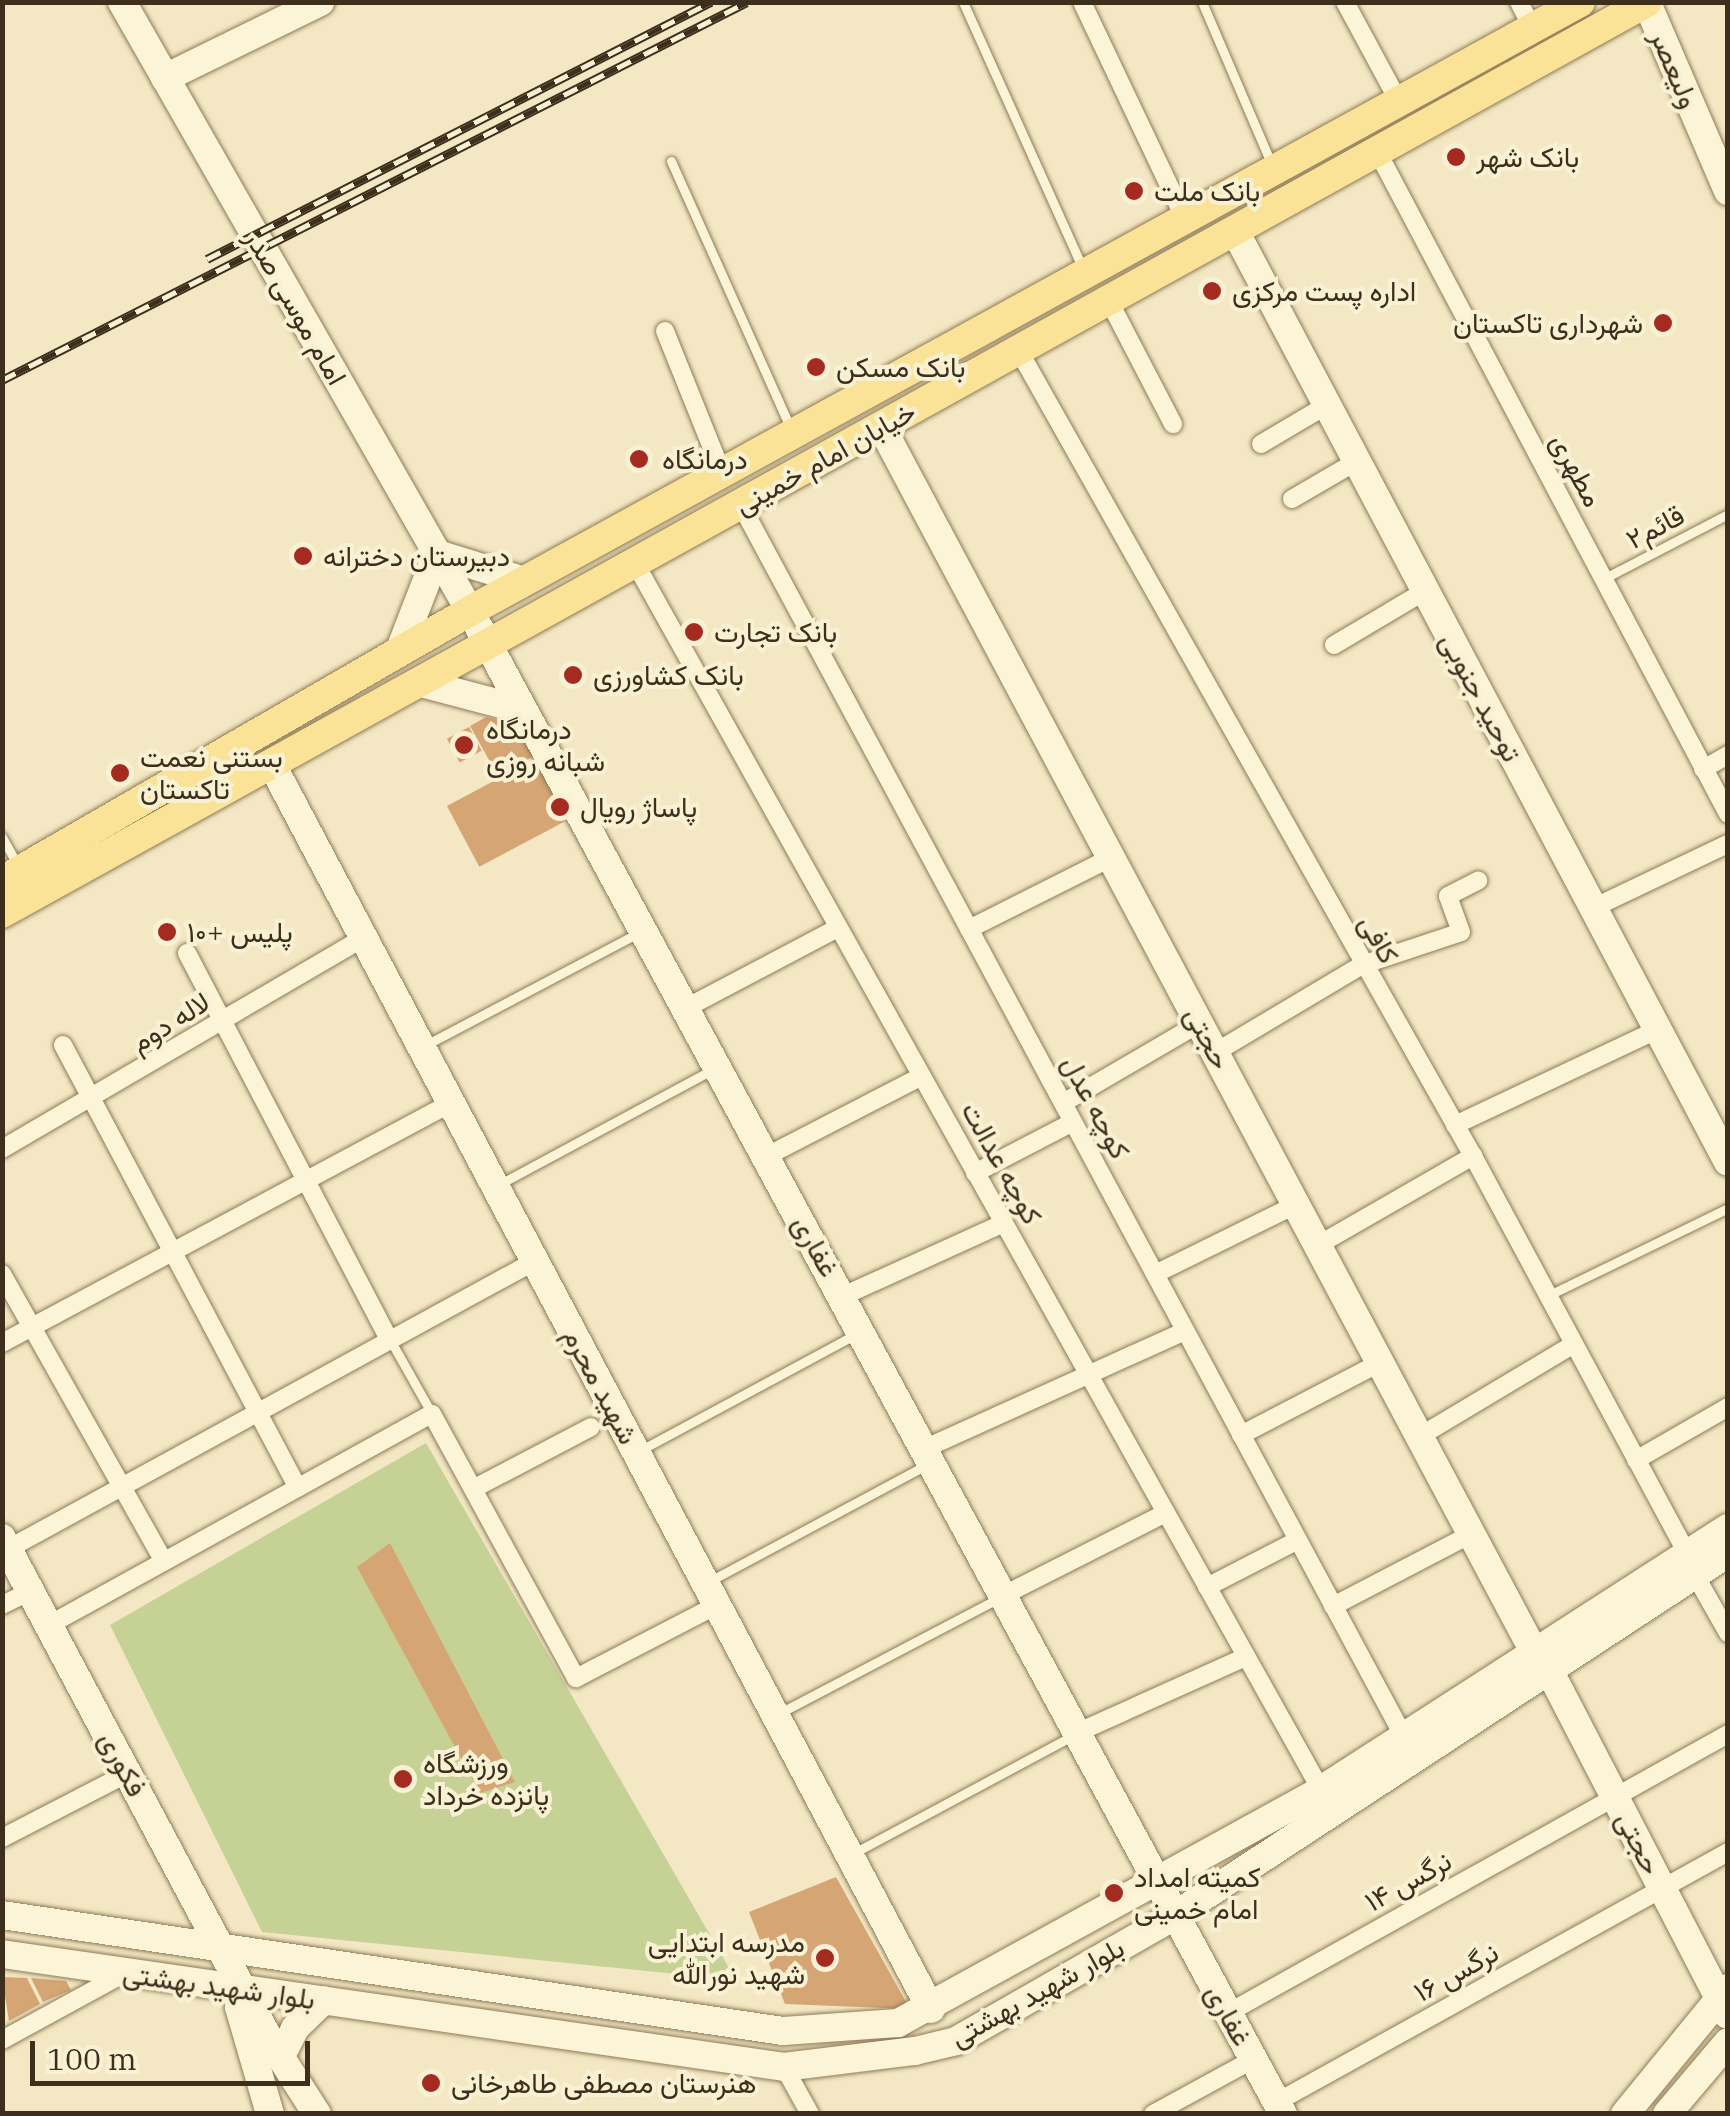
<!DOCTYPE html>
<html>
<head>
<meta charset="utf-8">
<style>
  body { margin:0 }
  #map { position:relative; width:1730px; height:2116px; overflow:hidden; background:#f3e8c3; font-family:"IBM Plex Serif",Vazirmatn,serif }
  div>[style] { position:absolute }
  .green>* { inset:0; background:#c6d295 }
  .building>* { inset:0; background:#d5a574; transform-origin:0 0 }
  .roads { filter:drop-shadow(0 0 2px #8f7a57) drop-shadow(0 0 2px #8f7a57) }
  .lane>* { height:9px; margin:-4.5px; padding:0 4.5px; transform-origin:4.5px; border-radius:4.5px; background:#fcf4d7 }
  .street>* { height:18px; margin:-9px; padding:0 9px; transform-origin:9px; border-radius:9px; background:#fcf4d7 }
  .secondary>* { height:28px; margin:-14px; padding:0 14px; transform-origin:14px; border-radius:14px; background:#fcf4d7 }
  .primary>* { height:30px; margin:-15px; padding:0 15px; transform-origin:15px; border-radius:15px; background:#fae397 }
  .rail>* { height:9px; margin-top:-4.5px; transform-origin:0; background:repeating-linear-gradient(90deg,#f9f1d3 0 15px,#3e2f1d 0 30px); box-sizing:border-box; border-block:2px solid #3e2f1d }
  .dots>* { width:28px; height:28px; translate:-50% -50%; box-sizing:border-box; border:5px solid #f9f1d3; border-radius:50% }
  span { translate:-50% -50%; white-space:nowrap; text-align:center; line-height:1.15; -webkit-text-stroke:8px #f9f1d3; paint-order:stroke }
  .street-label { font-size:28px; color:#3e2f1d }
  .poi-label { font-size:28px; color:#3e2f1d }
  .left { translate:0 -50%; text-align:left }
  .right { translate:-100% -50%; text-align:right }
  .frame { position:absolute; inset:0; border:5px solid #3e2f1d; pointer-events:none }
  .scale { position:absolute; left:30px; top:2041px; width:280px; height:45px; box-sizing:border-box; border:5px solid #3e2f1d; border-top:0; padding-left:12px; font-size:30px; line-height:35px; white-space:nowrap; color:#3e2f1d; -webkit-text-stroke:8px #f9f1d3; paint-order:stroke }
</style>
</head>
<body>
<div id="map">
  <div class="green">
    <i style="clip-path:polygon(426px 1443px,736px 1980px,262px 1932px,110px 1625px)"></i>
  </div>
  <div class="building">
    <i style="clip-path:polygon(486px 717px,520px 726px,536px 755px,498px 776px,470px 726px)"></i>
    <i style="left:469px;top:727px;width:27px;height:25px;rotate:62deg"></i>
    <i style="left:537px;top:758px;width:69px;height:102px;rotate:62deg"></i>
    <i style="clip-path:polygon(390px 1543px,515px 1782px,480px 1793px,357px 1567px)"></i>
    <i style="clip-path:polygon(836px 1877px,910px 2009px,785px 2004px,749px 1912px)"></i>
    <i style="clip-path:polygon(2px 1977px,27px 1978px,40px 2004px,9px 2021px)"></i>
    <i style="clip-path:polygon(31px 1978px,66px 1981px,71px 1990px,43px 2002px)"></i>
  </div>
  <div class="roads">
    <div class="lane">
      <i style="left:963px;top:2px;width:290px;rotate:65.8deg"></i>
      <i style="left:1202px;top:2px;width:175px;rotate:66.8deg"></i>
      <i style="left:671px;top:161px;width:296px;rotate:65.9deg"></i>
      <i style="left:1603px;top:579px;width:141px;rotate:-27.5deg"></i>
      <i style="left:2px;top:837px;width:31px;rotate:61deg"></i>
      <i style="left:424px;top:1046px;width:244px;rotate:-27.8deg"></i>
      <i style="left:498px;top:1185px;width:244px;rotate:-28.3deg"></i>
      <i style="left:1549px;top:1295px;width:199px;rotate:-25.9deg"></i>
      <i style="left:389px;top:1338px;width:87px;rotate:60.5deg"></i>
      <i style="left:639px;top:1451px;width:249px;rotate:-28.3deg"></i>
      <i style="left:708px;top:1582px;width:250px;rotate:-28.2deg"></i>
      <i style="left:778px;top:1714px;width:250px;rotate:-27.7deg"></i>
      <i style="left:852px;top:1854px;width:250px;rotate:-28.2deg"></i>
    </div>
    <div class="street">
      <i style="left:1082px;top:2px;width:240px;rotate:64.6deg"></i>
      <i style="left:1345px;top:2px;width:114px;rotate:61.6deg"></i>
      <i style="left:1519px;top:2px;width:30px;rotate:63deg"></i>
      <i style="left:1377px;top:151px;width:750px;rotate:62.1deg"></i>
      <i style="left:1109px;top:301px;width:139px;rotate:62.5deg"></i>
      <i style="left:665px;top:331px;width:153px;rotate:68.1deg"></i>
      <i style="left:1019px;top:351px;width:924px;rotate:60.58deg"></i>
      <i style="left:1473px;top:1156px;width:453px;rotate:61.7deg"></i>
      <i style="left:1261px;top:444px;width:77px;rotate:-30.6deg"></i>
      <i style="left:1292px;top:499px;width:75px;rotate:-30.3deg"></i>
      <i style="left:741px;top:505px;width:1397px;rotate:61.71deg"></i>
      <i style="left:635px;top:563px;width:1406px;rotate:60.79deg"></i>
      <i style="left:1334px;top:645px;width:106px;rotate:-30.7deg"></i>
      <i style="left:1703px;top:769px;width:29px;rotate:-29deg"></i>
      <i style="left:1593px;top:908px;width:149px;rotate:-25.4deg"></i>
      <i style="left:969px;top:929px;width:160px;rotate:-26.7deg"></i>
      <i style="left:187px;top:953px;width:431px;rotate:62.4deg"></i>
      <i style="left:686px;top:1008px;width:172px;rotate:-27.8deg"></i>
      <i style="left:63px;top:1045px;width:501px;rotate:62.06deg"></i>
      <i style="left:1216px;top:1052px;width:170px;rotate:-30.8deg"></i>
      <i style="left:1362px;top:965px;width:104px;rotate:-18.4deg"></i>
      <i style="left:1461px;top:932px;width:38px;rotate:-110deg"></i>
      <i style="left:1448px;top:896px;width:34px;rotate:-27deg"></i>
      <i style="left:1063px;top:1103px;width:159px;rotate:-30.3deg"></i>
      <i style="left:1455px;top:1125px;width:223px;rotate:-25.2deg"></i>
      <i style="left:2px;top:1149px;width:418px;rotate:-30.3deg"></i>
      <i style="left:767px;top:1156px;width:174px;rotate:-27.3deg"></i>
      <i style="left:975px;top:1173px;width:110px;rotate:-27.5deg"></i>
      <i style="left:1320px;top:1244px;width:177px;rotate:-29.9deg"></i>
      <i style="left:2px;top:1274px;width:330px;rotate:60.6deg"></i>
      <i style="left:1155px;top:1274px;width:158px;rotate:-26.2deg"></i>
      <i style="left:843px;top:1296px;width:177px;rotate:-24.4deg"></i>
      <i style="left:2px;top:1343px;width:509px;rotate:-28.13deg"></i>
      <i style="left:1241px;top:1435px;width:158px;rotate:-27.5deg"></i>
      <i style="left:1422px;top:1435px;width:177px;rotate:-30.9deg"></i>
      <i style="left:926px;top:1448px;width:284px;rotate:-24.3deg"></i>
      <i style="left:1636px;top:1460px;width:106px;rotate:-29.9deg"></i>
      <i style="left:473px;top:1489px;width:133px;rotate:-27.7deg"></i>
      <i style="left:8px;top:1549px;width:601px;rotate:-28.66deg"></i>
      <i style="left:1695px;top:1575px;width:67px;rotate:60.4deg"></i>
      <i style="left:1207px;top:1587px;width:102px;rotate:-27.3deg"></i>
      <i style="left:1006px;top:1594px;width:179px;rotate:-26.9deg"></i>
      <i style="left:2px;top:1605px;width:32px;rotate:-26deg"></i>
      <i style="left:1333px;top:1606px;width:158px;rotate:-27.5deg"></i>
      <i style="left:49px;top:1625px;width:437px;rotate:-28.9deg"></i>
      <i style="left:432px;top:1414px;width:301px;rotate:61.4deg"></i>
      <i style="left:576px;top:1678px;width:159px;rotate:-27.4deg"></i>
      <i style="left:1081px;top:1731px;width:181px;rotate:-24.2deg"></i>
      <i style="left:2px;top:1838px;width:142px;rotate:-27.3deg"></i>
      <i style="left:1228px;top:2013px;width:573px;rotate:-29.16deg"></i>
      <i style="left:2px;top:2040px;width:140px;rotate:-28.6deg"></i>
      <i style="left:784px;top:2067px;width:54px;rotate:61deg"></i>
      <i style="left:1277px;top:2102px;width:516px;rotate:-29deg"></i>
      <i style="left:1153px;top:2114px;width:115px;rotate:-28.6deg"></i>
    </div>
    <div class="secondary">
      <i style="left:122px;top:2px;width:701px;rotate:60.26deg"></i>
      <i style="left:470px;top:611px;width:1709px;rotate:61.59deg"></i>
      <i style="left:1647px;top:3px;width:205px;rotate:66.7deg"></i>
      <i style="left:165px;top:78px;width:173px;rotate:-26.1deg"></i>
      <i style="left:1235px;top:231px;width:1053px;rotate:62.1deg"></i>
      <i style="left:882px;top:428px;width:1385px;rotate:61.95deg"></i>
      <i style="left:399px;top:652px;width:105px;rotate:-68.8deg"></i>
      <i style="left:437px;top:554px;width:92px;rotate:17.1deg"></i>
      <i style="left:421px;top:683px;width:106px;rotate:14.8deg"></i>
      <i style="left:271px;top:763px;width:1410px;rotate:62.09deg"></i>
      <i style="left:2px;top:1538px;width:568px;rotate:61.95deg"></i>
      <i style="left:269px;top:2039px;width:89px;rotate:57.4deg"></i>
      <i style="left:1550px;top:1672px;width:386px;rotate:62.6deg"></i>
      <i style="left:2px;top:1915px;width:790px;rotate:8.45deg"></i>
      <i style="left:783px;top:2031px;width:115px;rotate:-4deg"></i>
      <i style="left:898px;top:2023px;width:483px;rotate:-28.8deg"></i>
      <i style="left:1321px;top:1790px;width:484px;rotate:-32.8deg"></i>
      <i style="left:2px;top:1954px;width:790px;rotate:8.22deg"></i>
      <i style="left:784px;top:2067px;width:132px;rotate:-7deg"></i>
      <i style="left:915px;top:2051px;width:42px;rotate:-13.7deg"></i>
      <i style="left:956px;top:2041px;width:251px;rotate:-29.8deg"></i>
      <i style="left:1174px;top:1916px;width:662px;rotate:-33.23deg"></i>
      <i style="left:243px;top:1999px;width:9px;rotate:117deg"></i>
      <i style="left:239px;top:2007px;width:111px;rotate:73.8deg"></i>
      <i style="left:281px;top:2056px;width:31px;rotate:-63deg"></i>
      <i style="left:295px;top:2028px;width:40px;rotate:-44deg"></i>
      <i style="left:1625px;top:2114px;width:163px;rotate:-50.7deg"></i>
      <i style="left:1667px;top:2114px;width:94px;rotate:-49.7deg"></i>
    </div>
    <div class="primary">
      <i style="left:2px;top:881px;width:540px;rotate:-29.98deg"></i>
      <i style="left:470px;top:611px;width:1266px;rotate:-28.75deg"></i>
      <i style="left:2px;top:913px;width:1880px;rotate:-28.98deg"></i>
    </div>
  </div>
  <div class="rail">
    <i style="left:207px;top:259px;width:566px;rotate:-27.02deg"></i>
    <i style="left:2px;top:380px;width:835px;rotate:-26.9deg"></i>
  </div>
  <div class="dots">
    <i style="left:1456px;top:157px;background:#a52a20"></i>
    <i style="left:1134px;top:191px;background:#a52a20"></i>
    <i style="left:1212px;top:291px;background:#a52a20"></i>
    <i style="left:1663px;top:323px;background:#a52a20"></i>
    <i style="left:816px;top:367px;background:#a52a20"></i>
    <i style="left:639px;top:459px;background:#a52a20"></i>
    <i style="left:303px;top:556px;background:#a52a20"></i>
    <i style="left:694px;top:632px;background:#a52a20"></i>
    <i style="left:573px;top:675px;background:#a52a20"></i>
    <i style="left:464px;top:745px;background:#a52a20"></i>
    <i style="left:120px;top:773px;background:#a52a20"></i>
    <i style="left:560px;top:807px;background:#a52a20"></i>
    <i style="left:167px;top:932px;background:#a52a20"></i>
    <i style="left:403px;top:1779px;background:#a52a20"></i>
    <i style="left:1114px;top:1893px;background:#a52a20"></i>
    <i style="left:825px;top:1958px;background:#a52a20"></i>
    <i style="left:431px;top:2083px;background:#a52a20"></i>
  </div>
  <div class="street-label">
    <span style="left:1675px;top:69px;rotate:67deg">ولیعصر</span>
    <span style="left:296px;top:307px;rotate:60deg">امام موسی صدر</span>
    <span style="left:825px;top:458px;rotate:-29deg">خیابان امام خمینی</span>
    <span style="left:1577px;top:470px;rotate:62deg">مطهری</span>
    <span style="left:1655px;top:527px;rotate:-28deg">قائم۲</span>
    <span style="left:1481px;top:697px;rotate:62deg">توحید جنوبی</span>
    <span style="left:1379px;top:939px;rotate:61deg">کافی</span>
    <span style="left:170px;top:1022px;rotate:-32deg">لاله دوم</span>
    <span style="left:1208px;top:1038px;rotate:62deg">حجتی</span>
    <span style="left:1096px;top:1107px;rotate:62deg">کوچه عدل</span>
    <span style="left:1002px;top:1163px;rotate:61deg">کوچه عدالت</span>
    <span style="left:816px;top:1246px;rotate:61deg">غفاری</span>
    <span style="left:601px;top:1386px;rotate:62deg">شهید محرم</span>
    <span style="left:123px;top:1764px;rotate:62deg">فکوری</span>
    <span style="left:1639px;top:1843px;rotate:63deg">حجتی</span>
    <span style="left:1408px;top:1881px;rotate:-29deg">نرگس ۱۴</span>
    <span style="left:1456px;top:1972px;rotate:-29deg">نرگس ۱۶</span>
    <span style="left:219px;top:1986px;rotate:8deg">بلوار شهید بهشتی</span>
    <span style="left:1037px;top:1992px;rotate:-29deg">بلوار شهید بهشتی</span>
    <span style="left:1229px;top:2015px;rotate:61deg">غفاری</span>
  </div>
  <div class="poi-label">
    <span class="left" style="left:1476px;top:157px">بانک شهر</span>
    <span class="left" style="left:1154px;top:191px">بانک ملت</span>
    <span class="left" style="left:1232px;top:291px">اداره پست مرکزی</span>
    <span class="right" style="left:1643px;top:323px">شهرداری تاکستان</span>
    <span class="left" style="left:836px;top:367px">بانک مسکن</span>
    <span class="left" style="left:662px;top:459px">درمانگاه</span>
    <span class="left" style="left:323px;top:556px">دبیرستان دخترانه</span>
    <span class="left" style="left:714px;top:632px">بانک تجارت</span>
    <span class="left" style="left:593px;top:675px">بانک کشاورزی</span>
    <span class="left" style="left:486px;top:745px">درمانگاه<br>شبانه روزی</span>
    <span class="left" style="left:140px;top:773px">بستنی نعمت<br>تاکستان</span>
    <span class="left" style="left:580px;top:807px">پاساژ رویال</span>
    <span class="left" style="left:187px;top:932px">پلیس +۱۰</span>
    <span class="left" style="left:423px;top:1779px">ورزشگاه<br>پانزده خرداد</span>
    <span class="left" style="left:1134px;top:1893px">کمیته امداد<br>امام خمینی</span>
    <span class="right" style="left:805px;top:1958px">مدرسه ابتدایی<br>شهید نورالله</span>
    <span class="left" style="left:451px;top:2083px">هنرستان مصطفی طاهرخانی</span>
  </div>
  <div class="frame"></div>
  <div class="scale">100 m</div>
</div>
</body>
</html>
